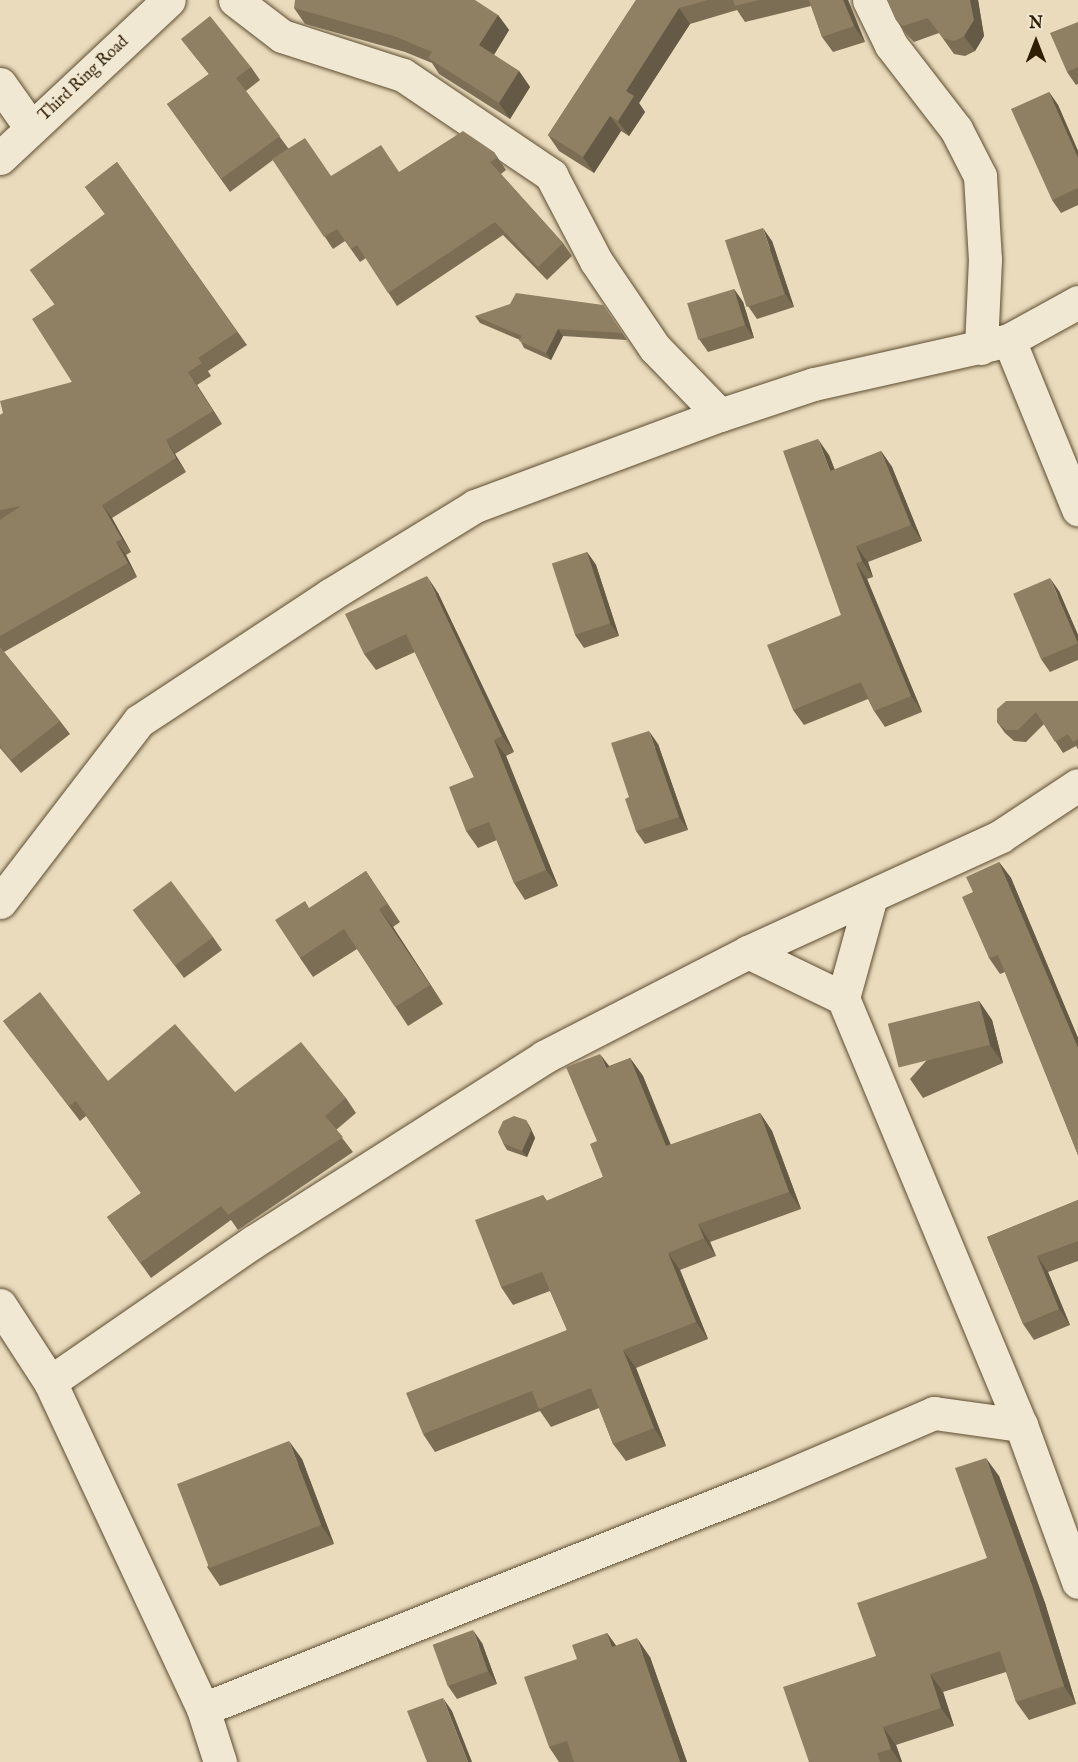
<!DOCTYPE html>
<html>
<head>
<meta charset="utf-8">
<style>
  body { margin:0 }
  #map { position:relative; width:1078px; height:1762px; overflow:hidden; background:#e9dbbc; font-family:"IM FELL English",serif }
  div>[style] { position:absolute }
  .roads { filter:drop-shadow(0 0 2px #5e4d31) drop-shadow(0 0 2px #5e4d31) }
  .street>* { height:33px; margin:-16.5px; padding:0 16.5px; transform-origin:16.5px; border-radius:16.5px; background:#f1e8d3 }
  .secondary>* { height:33px; margin:-16.5px; padding:0 16.5px; transform-origin:16.5px; border-radius:16.5px; background:#f1e8d3 }
  .wall>* { inset:0; background:#7c6e55 }
  .shaded-wall>* { inset:0; background:#655a45 }
  .building>* { inset:0; background:#908063; transform-origin:0 0 }
  span { translate:-50% -50%; white-space:nowrap; text-align:center; line-height:1.15; -webkit-text-stroke:4.5px #f1e8d3; paint-order:stroke }
  .street-label { font-size:16px; color:#301e03 }
  .north { position:absolute; left:1006px; top:12px; width:60px; height:60px; -webkit-text-stroke:4px #f1e8d3; paint-order:stroke; rotate:0deg; font-size:16px; font-weight:700; line-height:24px; text-align:center; color:#301e03 }
  .north::after { content:''; display:block; margin:auto; width:21px; height:27px; background:#301e03; clip-path:polygon(50% 0,100% 100%,50% 72%,0 100%) }
</style>
</head>
<body>
<div id="map">
  <div class="roads">
    <div class="street">
      <i style="left:235px;top:0;width:59px;rotate:37.5deg"></i>
      <i style="left:282px;top:36px;width:127px;rotate:17.9deg"></i>
      <i style="left:403px;top:75px;width:179px;rotate:34deg"></i>
      <i style="left:551px;top:175px;width:97px;rotate:62.4deg"></i>
      <i style="left:596px;top:261px;width:105px;rotate:55.9deg"></i>
      <i style="left:655px;top:348px;width:93px;rotate:45.9deg"></i>
      <i style="left:720px;top:415px;width:99px;rotate:-18.3deg"></i>
      <i style="left:814px;top:384px;width:200px;rotate:-12.7deg"></i>
      <i style="left:1009px;top:340px;width:79px;rotate:-28.8deg"></i>
      <i style="left:869px;top:0;width:50px;rotate:63.9deg"></i>
      <i style="left:891px;top:45px;width:106px;rotate:52.3deg"></i>
      <i style="left:956px;top:129px;width:53px;rotate:62.9deg"></i>
      <i style="left:980px;top:176px;width:83px;rotate:86.6deg"></i>
      <i style="left:985px;top:259px;width:89px;rotate:92.6deg"></i>
      <i style="left:0;top:84px;width:54px;rotate:54.8deg"></i>
      <i style="left:1009px;top:340px;width:183px;rotate:67.8deg"></i>
      <i style="left:870px;top:900px;width:102px;rotate:105.4deg"></i>
      <i style="left:843px;top:998px;width:463px;rotate:67.4deg"></i>
      <i style="left:1021px;top:1425px;width:167px;rotate:70deg"></i>
      <i style="left:0;top:902px;width:228px;rotate:-52.5deg"></i>
      <i style="left:139px;top:721px;width:229px;rotate:-33.4deg"></i>
      <i style="left:330px;top:595px;width:170px;rotate:-31.5deg"></i>
      <i style="left:475px;top:506px;width:261px;rotate:-20.4deg"></i>
      <i style="left:748px;top:952px;width:106px;rotate:25.8deg"></i>
      <i style="left:0;top:1305px;width:92px;rotate:57deg"></i>
      <i style="left:50px;top:1382px;width:361px;rotate:64.9deg"></i>
      <i style="left:203px;top:1709px;width:56px;rotate:72.2deg"></i>
      <i style="left:50px;top:1382px;width:247px;rotate:-34.6deg"></i>
      <i style="left:253px;top:1242px;width:345px;rotate:-32.4deg"></i>
      <i style="left:544px;top:1057px;width:229px;rotate:-27.2deg"></i>
      <i style="left:748px;top:952px;width:278px;rotate:-24.6deg"></i>
      <i style="left:1001px;top:836px;width:92px;rotate:-33.5deg"></i>
      <i style="left:203px;top:1709px;width:606px;rotate:-21.7deg"></i>
      <i style="left:766px;top:1485px;width:183px;rotate:-23.2deg"></i>
      <i style="left:934px;top:1413px;width:88px;rotate:7.9deg"></i>
    </div>
    <div class="secondary">
      <i style="left:0;top:158px;width:231px;rotate:-43.1deg"></i>
    </div>
  </div>
  <div class="wall">
    <i style="clip-path:polygon(636px 0,848px 0,865px 42px,833px 52px,822px 37px,811px 6px,745px 22px,737px 10px,690px 24px,639px 103px,645px 112px,629px 136px,621px 131px,594px 173px,559px 151px,548px 135px)"></i>
    <i style="clip-path:polygon(887px 0,978px 0,984px 36px,975px 51px,965px 56px,954px 54px,939px 33px,914px 42px,907px 35px,896px 20px)"></i>
    <i style="clip-path:polygon(294px 8px,498px 15px,509px 30px,494px 55px,519px 71px,530px 87px,510px 119px,439px 74px,432px 63px,405px 52px,305px 24px)"></i>
    <i style="clip-path:polygon(1078px 22px,1078px 84px,1076px 85px,1067px 72px)"></i>
    <i style="clip-path:polygon(181px 39px,251px 67px,260px 80px,246px 91px,288px 148px,331px 176px,399px 172px,494px 152px,506px 170px,501px 174px,563px 243px,572px 256px,547px 280px,503px 235px,397px 306px,366px 258px,360px 262px,345px 241px,333px 249px,273px 160px,230px 192px,167px 104px,209px 74px)"></i>
    <i style="clip-path:polygon(1049px 92px,1058px 105px,1078px 151px,1078px 205px,1061px 213px,1052px 200px)"></i>
    <i style="clip-path:polygon(117px 162px,247px 345px,208px 371px,211px 376px,197px 385px,222px 424px,175px 454px,186px 472px,112px 518px,131px 552px,126px 555px,137px 577px,4px 652px,60px 721px,70px 734px,21px 773px,0 748px,0 415px,72px 382px,55px 305px,30px 270px,105px 214px,85px 187px)"></i>
    <i style="clip-path:polygon(772px 241px,794px 307px,757px 319px,748px 306px)"></i>
    <i style="clip-path:polygon(734px 289px,743px 302px,754px 338px,708px 352px,699px 339px)"></i>
    <i style="clip-path:polygon(603px 305px,627px 340px,563px 336px,551px 360px,524px 348px,520px 340px,480px 323px,475px 316px)"></i>
    <i style="clip-path:polygon(881px 451px,892px 467px,922px 541px,868px 562px,873px 577px,867px 579px,922px 712px,885px 727px,874px 711px,868px 699px,804px 725px,793px 710px,841px 615px,829px 455px,835px 470px)"></i>
    <i style="clip-path:polygon(587px 552px,596px 565px,619px 636px,584px 648px,575px 635px)"></i>
    <i style="clip-path:polygon(1059px 591px,1078px 635px,1078px 660px,1050px 672px,1041px 659px)"></i>
    <i style="clip-path:polygon(438px 593px,514px 752px,506px 756px,558px 886px,525px 900px,514px 883px,497px 840px,478px 848px,466px 831px,474px 777px,415px 652px,376px 670px,364px 654px)"></i>
    <i style="clip-path:polygon(1078px 701px,1078px 749px,1076px 746px,1063px 753px,1044px 724px,1026px 742px,1014px 741px,1005px 733px,997px 722px)"></i>
    <i style="clip-path:polygon(658px 744px,688px 830px,645px 844px,636px 831px,629px 797px)"></i>
    <i style="clip-path:polygon(999px 862px,1011px 878px,1078px 1038px,1078px 1155px,1005px 972px,1000px 974px,989px 958px,973px 892px)"></i>
    <i style="clip-path:polygon(366px 871px,400px 922px,393px 927px,443px 1004px,408px 1026px,357px 949px,313px 977px,300px 958px,310px 908px)"></i>
    <i style="clip-path:polygon(133px 910px,213px 937px,222px 950px,184px 978px)"></i>
    <i style="clip-path:polygon(979px 1001px,992px 1020px,1003px 1063px,923px 1098px,910px 1079px)"></i>
    <i style="clip-path:polygon(3px 1021px,108px 1081px,235px 1092px,346px 1098px,356px 1113px,336px 1130px,353px 1152px,238px 1230px,231px 1220px,151px 1278px,107px 1217px,141px 1193px,86px 1116px,80px 1121px)"></i>
    <i style="clip-path:polygon(630px 1058px,643px 1076px,671px 1145px,760px 1113px,772px 1131px,801px 1209px,710px 1242px,716px 1256px,680px 1270px,708px 1339px,636px 1368px,666px 1446px,626px 1461px,613px 1444px,599px 1408px,551px 1427px,540px 1411px,435px 1452px,423px 1434px,567px 1330px,550px 1291px,513px 1305px,501px 1287px,543px 1195px,547px 1201px,603px 1177px,597px 1141px,609px 1066px)"></i>
    <i style="clip-path:polygon(530px 1127px,535px 1138px,527px 1157px,507px 1150px,503px 1143px)"></i>
    <i style="clip-path:polygon(1078px 1200px,1078px 1261px,1048px 1272px,1070px 1325px,1034px 1340px,1023px 1324px,987px 1237px)"></i>
    <i style="clip-path:polygon(302px 1459px,334px 1544px,220px 1586px,207px 1567px)"></i>
    <i style="clip-path:polygon(999px 1476px,1045px 1603px,1076px 1704px,1029px 1720px,1016px 1702px,1006px 1672px,943px 1692px,954px 1726px,896px 1745px,902px 1762px,809px 1762px,876px 1656px,987px 1558px)"></i>
    <i style="clip-path:polygon(607px 1633px,616px 1646px,650px 1657px,687px 1762px,559px 1762px,549px 1747px,577px 1659px)"></i>
    <i style="clip-path:polygon(482px 1643px,497px 1684px,457px 1699px,448px 1686px)"></i>
  </div>
  <div class="shaded-wall">
    <i style="clip-path:polygon(843px 0,848px 0,865px 42px,854px 26px)"></i>
    <i style="clip-path:polygon(970px 0,978px 0,984px 36px,975px 51px,964px 36px)"></i>
    <i style="clip-path:polygon(679px 8px,690px 24px,639px 103px,645px 112px,629px 136px,618px 121px,626px 91px)"></i>
    <i style="clip-path:polygon(498px 15px,509px 30px,490px 61px,479px 45px)"></i>
    <i style="clip-path:polygon(519px 71px,530px 87px,510px 119px,499px 103px)"></i>
    <i style="clip-path:polygon(1049px 92px,1058px 105px,1078px 151px,1078px 158px)"></i>
    <i style="clip-path:polygon(610px 116px,621px 131px,594px 173px,583px 157px)"></i>
    <i style="clip-path:polygon(763px 228px,772px 241px,794px 307px,785px 294px)"></i>
    <i style="clip-path:polygon(734px 289px,743px 302px,754px 338px,745px 325px)"></i>
    <i style="clip-path:polygon(558px 329px,563px 336px,551px 360px,546px 353px)"></i>
    <i style="clip-path:polygon(188px 372px,197px 385px,222px 424px,213px 411px)"></i>
    <i style="clip-path:polygon(818px 439px,829px 455px,841px 487px,830px 471px)"></i>
    <i style="clip-path:polygon(166px 440px,175px 454px,186px 472px,176px 458px)"></i>
    <i style="clip-path:polygon(881px 451px,892px 467px,922px 541px,911px 525px)"></i>
    <i style="clip-path:polygon(102px 505px,112px 518px,131px 552px,122px 539px)"></i>
    <i style="clip-path:polygon(116px 542px,126px 555px,137px 577px,128px 563px)"></i>
    <i style="clip-path:polygon(856px 546px,868px 562px,873px 577px,862px 561px)"></i>
    <i style="clip-path:polygon(587px 552px,596px 565px,619px 636px,610px 623px)"></i>
    <i style="clip-path:polygon(856px 563px,867px 579px,922px 712px,911px 696px)"></i>
    <i style="clip-path:polygon(427px 576px,438px 593px,514px 752px,502px 736px)"></i>
    <i style="clip-path:polygon(1050px 578px,1059px 591px,1078px 635px,1078px 643px)"></i>
    <i style="clip-path:polygon(649px 731px,658px 744px,688px 830px,679px 817px)"></i>
    <i style="clip-path:polygon(494px 740px,506px 756px,558px 886px,546px 870px)"></i>
    <i style="clip-path:polygon(999px 862px,1011px 878px,1078px 1038px,1078px 1048px)"></i>
    <i style="clip-path:polygon(379px 909px,393px 927px,443px 1004px,430px 985px)"></i>
    <i style="clip-path:polygon(979px 1001px,992px 1020px,1003px 1063px,990px 1045px)"></i>
    <i style="clip-path:polygon(600px 1054px,613px 1071px,606px 1068px)"></i>
    <i style="clip-path:polygon(630px 1058px,643px 1076px,678px 1164px,666px 1146px)"></i>
    <i style="clip-path:polygon(760px 1113px,772px 1131px,801px 1209px,789px 1192px)"></i>
    <i style="clip-path:polygon(526px 1120px,530px 1127px,535px 1138px,527px 1157px,522px 1151px)"></i>
    <i style="clip-path:polygon(698px 1224px,710px 1242px,716px 1256px,704px 1238px)"></i>
    <i style="clip-path:polygon(668px 1253px,680px 1270px,708px 1339px,696px 1322px)"></i>
    <i style="clip-path:polygon(1037px 1256px,1048px 1272px,1070px 1325px,1059px 1309px)"></i>
    <i style="clip-path:polygon(623px 1350px,636px 1368px,666px 1446px,654px 1428px)"></i>
    <i style="clip-path:polygon(289px 1441px,302px 1459px,334px 1544px,321px 1525px)"></i>
    <i style="clip-path:polygon(986px 1458px,999px 1476px,1045px 1603px,1076px 1704px,1064px 1686px)"></i>
    <i style="clip-path:polygon(473px 1630px,482px 1643px,497px 1684px,488px 1671px)"></i>
    <i style="clip-path:polygon(607px 1633px,620px 1651px,612px 1647px)"></i>
    <i style="clip-path:polygon(637px 1638px,650px 1657px,687px 1762px,680px 1762px)"></i>
    <i style="clip-path:polygon(930px 1674px,943px 1692px,954px 1726px,941px 1708px)"></i>
    <i style="clip-path:polygon(443px 1698px,452px 1711px,472px 1762px,468px 1762px)"></i>
    <i style="clip-path:polygon(883px 1727px,896px 1745px,902px 1762px,900px 1762px,891px 1749px)"></i>
  </div>
  <div class="building">
    <i style="clip-path:polygon(295px 0,475px 0,498px 15px,479px 45px,519px 71px,499px 103px,428px 58px,432px 52px,394px 36px,294px 8px)"></i>
    <i style="clip-path:polygon(636px 0,708px 0,679px 8px,626px 91px,634px 96px,618px 121px,610px 116px,583px 157px,548px 135px)"></i>
    <i style="clip-path:polygon(733px 0,759px 0,735px 6px)"></i>
    <i style="clip-path:polygon(809px 0,843px 0,854px 26px,822px 37px)"></i>
    <i style="clip-path:polygon(887px 0,970px 0,974px 20px,964px 36px,954px 41px,943px 38px,928px 18px,903px 26px,896px 20px)"></i>
    <i style="clip-path:polygon(210px 16px,251px 67px,236px 78px,280px 136px,221px 179px,167px 104px,209px 74px,181px 39px)"></i>
    <i style="clip-path:polygon(1078px 22px,1078px 67px,1067px 72px,1050px 33px)"></i>
    <i style="clip-path:polygon(1049px 92px,1078px 158px,1078px 188px,1052px 200px,1011px 109px)"></i>
    <i style="clip-path:polygon(463px 131px,494px 152px,497px 158px,490px 162px,563px 243px,538px 267px,495px 222px,388px 293px,357px 245px,351px 249px,337px 229px,324px 237px,272px 159px,305px 138px,331px 176px,381px 145px,399px 172px)"></i>
    <i style="clip-path:polygon(117px 162px,237px 332px,198px 358px,202px 363px,188px 372px,213px 411px,166px 440px,176px 458px,102px 505px,122px 539px,116px 542px,128px 563px,0 636px,0 520px,21px 506px,0 510px,0 415px,3px 413px,0 401px,72px 382px,32px 319px,55px 304px,30px 270px,105px 214px,85px 187px)"></i>
    <i style="left:763px;top:228px;width:70px;height:40px;rotate:72deg"></i>
    <i style="left:734px;top:289px;width:38px;height:49px;rotate:73deg"></i>
    <i style="clip-path:polygon(516px 293px,603px 305px,622px 333px,558px 329px,546px 353px,519px 341px,522px 336px,475px 316px,510px 304px)"></i>
    <i style="clip-path:polygon(818px 439px,830px 471px,881px 451px,911px 525px,856px 546px,862px 561px,856px 563px,911px 696px,874px 711px,861px 682px,793px 710px,767px 645px,841px 615px,783px 451px)"></i>
    <i style="left:587px;top:552px;width:75px;height:37px;rotate:72deg"></i>
    <i style="clip-path:polygon(427px 576px,502px 736px,494px 740px,546px 870px,514px 883px,489px 822px,466px 831px,449px 787px,474px 777px,406px 634px,364px 654px,345px 614px)"></i>
    <i style="left:1050px;top:578px;width:71px;height:40px;rotate:67deg"></i>
    <i style="clip-path:polygon(0 647px,60px 721px,11px 760px,0 746px)"></i>
    <i style="clip-path:polygon(1006px 701px,1078px 701px,1078px 739px,1073px 742px,1068px 734px,1055px 742px,1036px 712px,1018px 730px,1006px 730px,997px 722px,997px 709px)"></i>
    <i style="clip-path:polygon(649px 731px,679px 817px,636px 831px,625px 799px,629px 797px,611px 743px)"></i>
    <i style="clip-path:polygon(999px 862px,1078px 1048px,1078px 1155px,998px 955px,989px 958px,962px 897px,973px 892px,966px 877px)"></i>
    <i style="clip-path:polygon(366px 871px,387px 904px,379px 909px,430px 985px,395px 1007px,344px 929px,300px 958px,275px 920px,305px 901px,309px 908px)"></i>
    <i style="left:171px;top:881px;width:70px;height:48px;rotate:53deg"></i>
    <i style="clip-path:polygon(40px 992px,108px 1081px,175px 1024px,235px 1092px,301px 1042px,346px 1098px,325px 1116px,343px 1137px,228px 1215px,221px 1206px,140px 1263px,107px 1217px,141px 1193px,76px 1101px,69px 1106px,3px 1021px)"></i>
    <i style="left:979px;top:1001px;width:45px;height:94px;rotate:76deg"></i>
    <i style="clip-path:polygon(600px 1054px,606px 1068px,630px 1058px,666px 1146px,760px 1113px,789px 1192px,698px 1224px,704px 1238px,668px 1253px,696px 1322px,623px 1350px,654px 1428px,613px 1444px,591px 1388px,539px 1409px,532px 1391px,423px 1434px,406px 1393px,567px 1330px,542px 1272px,501px 1287px,475px 1220px,543px 1195px,546px 1201px,603px 1177px,590px 1144px,597px 1141px,566px 1067px)"></i>
    <i style="clip-path:polygon(514px 1116px,526px 1120px,531px 1131px,522px 1151px,503px 1143px,498px 1132px,503px 1121px)"></i>
    <i style="clip-path:polygon(1078px 1200px,1078px 1241px,1037px 1256px,1059px 1309px,1023px 1324px,987px 1237px)"></i>
    <i style="left:289px;top:1441px;width:90px;height:120px;rotate:69deg"></i>
    <i style="clip-path:polygon(986px 1458px,1032px 1585px,1064px 1686px,1016px 1702px,1000px 1651px,930px 1674px,941px 1708px,883px 1727px,891px 1749px,877px 1753px,880px 1762px,809px 1762px,783px 1687px,876px 1656px,857px 1603px,987px 1558px,955px 1468px)"></i>
    <i style="left:473px;top:1630px;width:44px;height:43px;rotate:70deg"></i>
    <i style="clip-path:polygon(607px 1633px,612px 1647px,637px 1638px,680px 1762px,574px 1762px,567px 1741px,549px 1747px,524px 1677px,577px 1659px,572px 1645px)"></i>
    <i style="clip-path:polygon(443px 1698px,468px 1762px,427px 1762px,407px 1711px)"></i>
  </div>
  <div class="street-label">
    <span style="left:84px;top:79px;rotate:-43deg">Third Ring Road</span>
  </div>
  <div class="north">N</div>
</div>
</body>
</html>
